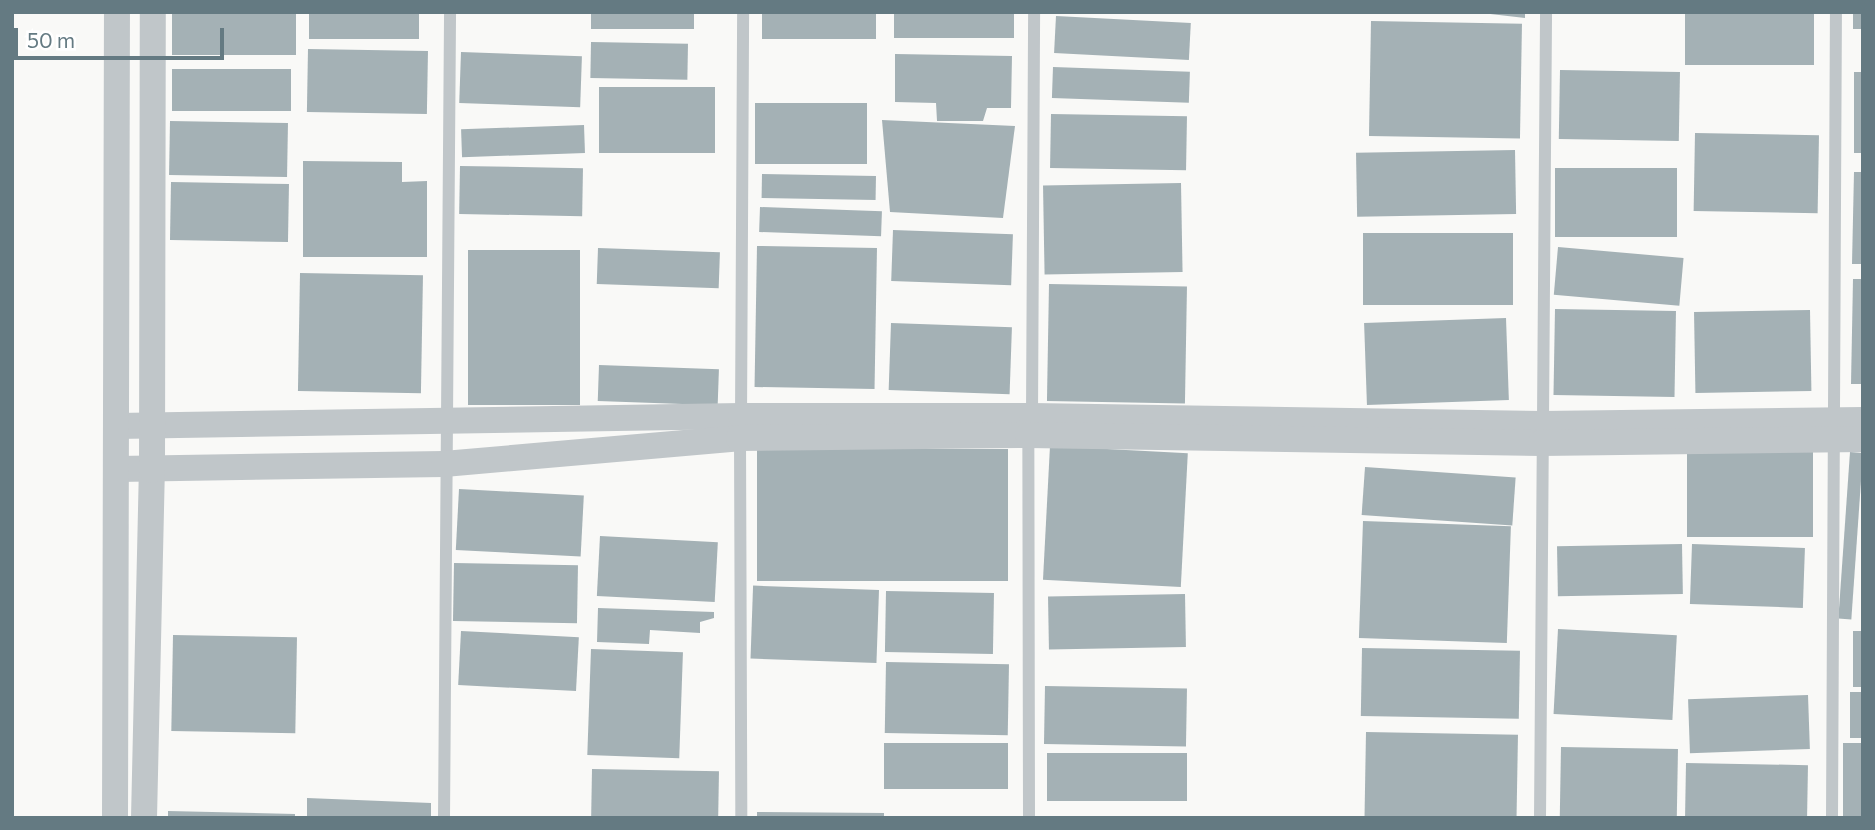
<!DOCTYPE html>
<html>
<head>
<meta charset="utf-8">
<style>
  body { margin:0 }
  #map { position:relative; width:1875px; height:830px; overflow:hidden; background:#f9f9f7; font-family:Commissioner,sans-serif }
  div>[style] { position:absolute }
  .building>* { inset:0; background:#a4b1b5; transform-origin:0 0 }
  .lane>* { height:12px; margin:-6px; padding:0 6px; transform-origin:6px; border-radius:6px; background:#c0c6c9 }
  .street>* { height:26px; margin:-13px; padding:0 13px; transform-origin:13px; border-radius:13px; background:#c0c6c9 }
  span { translate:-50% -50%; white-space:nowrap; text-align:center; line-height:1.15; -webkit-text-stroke:7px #fff; paint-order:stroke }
  .frame { position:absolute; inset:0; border:14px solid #647a82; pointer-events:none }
  .scale { position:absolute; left:14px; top:28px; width:210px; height:32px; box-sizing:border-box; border:4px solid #647a82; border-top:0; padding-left:9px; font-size:21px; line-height:24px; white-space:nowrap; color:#647a82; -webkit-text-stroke:5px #fff; paint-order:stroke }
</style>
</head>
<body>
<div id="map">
  <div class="building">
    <i style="left:172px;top:12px;width:124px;height:43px"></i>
    <i style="left:309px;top:12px;width:110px;height:27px"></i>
    <i style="left:591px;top:12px;width:103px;height:17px"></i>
    <i style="left:762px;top:12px;width:114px;height:27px"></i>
    <i style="left:894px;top:12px;width:120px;height:26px"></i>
    <i style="clip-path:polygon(1473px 12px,1525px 12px,1525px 18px)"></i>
    <i style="left:1685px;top:12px;width:129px;height:53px"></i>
    <i style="left:1853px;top:12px;width:10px;height:17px"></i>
    <i style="left:1056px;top:16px;width:135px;height:37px;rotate:3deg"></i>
    <i style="left:1371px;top:21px;width:151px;height:115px;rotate:1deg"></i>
    <i style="left:591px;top:42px;width:97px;height:36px;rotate:1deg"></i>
    <i style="left:308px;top:49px;width:120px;height:63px;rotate:1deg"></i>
    <i style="left:461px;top:52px;width:121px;height:51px;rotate:2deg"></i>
    <i style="clip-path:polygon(895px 54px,1012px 56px,1011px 108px,987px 108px,983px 121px,937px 121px,936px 103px,895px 102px)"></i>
    <i style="left:1053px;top:67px;width:137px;height:31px;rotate:2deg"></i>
    <i style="left:172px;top:69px;width:119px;height:42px"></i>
    <i style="left:1560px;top:70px;width:120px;height:69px;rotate:1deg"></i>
    <i style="left:1854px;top:72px;width:9px;height:81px"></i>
    <i style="left:599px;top:87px;width:116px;height:66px"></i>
    <i style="left:867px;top:103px;width:61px;height:112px;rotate:90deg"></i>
    <i style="left:1051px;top:114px;width:136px;height:54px;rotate:1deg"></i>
    <i style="clip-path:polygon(882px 120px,1015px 126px,1003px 218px,890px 212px)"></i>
    <i style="left:170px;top:121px;width:118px;height:54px;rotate:1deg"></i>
    <i style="left:584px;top:125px;width:28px;height:123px;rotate:88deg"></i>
    <i style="left:1695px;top:133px;width:124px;height:78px;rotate:1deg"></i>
    <i style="left:1515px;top:150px;width:64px;height:159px;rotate:89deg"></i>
    <i style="clip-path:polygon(303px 161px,402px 162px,402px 182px,427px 181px,427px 257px,303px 257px)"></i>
    <i style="left:460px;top:166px;width:123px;height:48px;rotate:1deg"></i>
    <i style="left:1555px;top:168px;width:122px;height:69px"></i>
    <i style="clip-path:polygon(1854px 172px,1863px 172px,1863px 264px,1852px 264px)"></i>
    <i style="left:762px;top:174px;width:114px;height:24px;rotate:1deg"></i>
    <i style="left:171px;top:182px;width:118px;height:58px;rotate:1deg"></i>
    <i style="left:1181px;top:183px;width:89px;height:138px;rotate:89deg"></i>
    <i style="left:760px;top:207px;width:122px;height:25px;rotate:2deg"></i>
    <i style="left:893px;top:230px;width:120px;height:51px;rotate:2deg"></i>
    <i style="left:1363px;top:233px;width:150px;height:72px"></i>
    <i style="left:757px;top:246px;width:120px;height:141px;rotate:1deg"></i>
    <i style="left:1558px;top:247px;width:126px;height:48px;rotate:5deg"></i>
    <i style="left:598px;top:248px;width:122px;height:36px;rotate:2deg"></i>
    <i style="left:580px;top:250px;width:155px;height:112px;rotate:90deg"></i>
    <i style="left:300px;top:273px;width:123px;height:118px;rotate:1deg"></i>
    <i style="clip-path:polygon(1853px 279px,1863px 279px,1863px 384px,1851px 384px)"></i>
    <i style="left:1049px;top:284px;width:138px;height:117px;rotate:1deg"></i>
    <i style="left:1555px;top:309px;width:121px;height:86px;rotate:1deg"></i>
    <i style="left:1810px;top:310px;width:81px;height:116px;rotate:89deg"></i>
    <i style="left:1506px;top:318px;width:82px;height:142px;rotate:88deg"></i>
    <i style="left:891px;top:323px;width:121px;height:67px;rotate:2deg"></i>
    <i style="left:599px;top:365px;width:120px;height:36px;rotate:2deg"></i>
    <i style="left:1050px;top:446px;width:138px;height:134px;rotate:3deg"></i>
    <i style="left:757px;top:449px;width:251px;height:132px"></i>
    <i style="left:1687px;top:450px;width:126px;height:87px"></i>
    <i style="left:1850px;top:452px;width:13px;height:167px;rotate:4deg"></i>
    <i style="left:1365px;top:467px;width:151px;height:48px;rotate:4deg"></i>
    <i style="left:459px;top:489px;width:125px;height:61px;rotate:3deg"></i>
    <i style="left:1363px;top:521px;width:148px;height:117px;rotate:2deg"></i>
    <i style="left:600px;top:536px;width:118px;height:60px;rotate:3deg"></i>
    <i style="left:1682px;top:544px;width:50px;height:125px;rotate:89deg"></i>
    <i style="left:1692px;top:544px;width:113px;height:60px;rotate:2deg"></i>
    <i style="left:454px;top:563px;width:124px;height:58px;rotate:1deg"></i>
    <i style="left:879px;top:590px;width:73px;height:126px;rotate:92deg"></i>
    <i style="left:886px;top:591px;width:108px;height:61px;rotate:1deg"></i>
    <i style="left:1185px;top:594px;width:53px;height:137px;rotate:89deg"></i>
    <i style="clip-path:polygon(598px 608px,714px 612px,714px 618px,700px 622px,700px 633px,650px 630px,649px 644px,597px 642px)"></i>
    <i style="left:1558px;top:629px;width:119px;height:85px;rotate:3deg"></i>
    <i style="left:461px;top:631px;width:118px;height:54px;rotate:3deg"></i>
    <i style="left:1853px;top:631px;width:10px;height:56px"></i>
    <i style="left:173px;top:635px;width:124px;height:96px;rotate:1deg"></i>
    <i style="left:1362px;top:648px;width:158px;height:68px;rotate:1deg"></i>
    <i style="left:591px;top:649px;width:92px;height:106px;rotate:2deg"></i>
    <i style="left:886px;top:662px;width:123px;height:71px;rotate:1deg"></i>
    <i style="left:1045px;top:686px;width:142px;height:58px;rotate:1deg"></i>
    <i style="left:1850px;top:692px;width:13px;height:46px"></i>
    <i style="left:1808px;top:695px;width:54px;height:120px;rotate:88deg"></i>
    <i style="left:1366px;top:732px;width:152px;height:86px;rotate:1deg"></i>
    <i style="left:884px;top:743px;width:124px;height:46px"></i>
    <i style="left:1843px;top:743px;width:20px;height:75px"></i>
    <i style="left:1561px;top:747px;width:117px;height:71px;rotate:1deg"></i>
    <i style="left:1047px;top:753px;width:140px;height:48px"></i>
    <i style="left:1686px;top:763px;width:122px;height:55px;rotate:1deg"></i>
    <i style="left:592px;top:769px;width:127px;height:49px;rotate:1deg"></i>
    <i style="clip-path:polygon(307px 798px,431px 803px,431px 818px,307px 818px)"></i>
    <i style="clip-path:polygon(168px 811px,295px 814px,295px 818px,168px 818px)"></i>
    <i style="clip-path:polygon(757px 812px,884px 813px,884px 818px,757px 818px)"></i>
  </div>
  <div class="lane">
    <i style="left:741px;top:418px;width:406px;rotate:-89.7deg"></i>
    <i style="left:740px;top:437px;width:381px;rotate:89.8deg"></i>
    <i style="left:444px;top:818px;width:806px;rotate:-89.57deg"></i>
    <i style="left:1029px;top:818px;width:383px;rotate:-90.1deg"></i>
    <i style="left:1028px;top:435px;width:19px;rotate:-78deg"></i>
    <i style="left:1032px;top:416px;width:404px;rotate:-89.7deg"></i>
    <i style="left:1540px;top:818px;width:806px;rotate:-89.57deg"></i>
    <i style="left:1832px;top:818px;width:806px;rotate:-89.72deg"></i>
  </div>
  <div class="street">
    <i style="left:117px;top:426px;width:624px;rotate:-0.92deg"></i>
    <i style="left:741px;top:416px;width:291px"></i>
    <i style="left:1032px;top:416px;width:510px;rotate:0.9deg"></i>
    <i style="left:1542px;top:424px;width:321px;rotate:-0.7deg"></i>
    <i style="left:118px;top:469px;width:326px;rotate:-0.9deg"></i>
    <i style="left:444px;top:464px;width:296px;rotate:-5deg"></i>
    <i style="left:739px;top:438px;width:289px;rotate:-0.6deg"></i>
    <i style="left:1028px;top:435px;width:513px;rotate:0.89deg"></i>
    <i style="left:1541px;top:443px;width:322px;rotate:-0.7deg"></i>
    <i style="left:115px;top:818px;width:806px;rotate:-89.86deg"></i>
    <i style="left:144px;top:818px;width:348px;rotate:-88.7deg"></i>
    <i style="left:152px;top:470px;width:458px;rotate:-89.9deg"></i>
  </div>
  <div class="frame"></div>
  <div class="scale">50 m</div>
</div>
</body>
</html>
